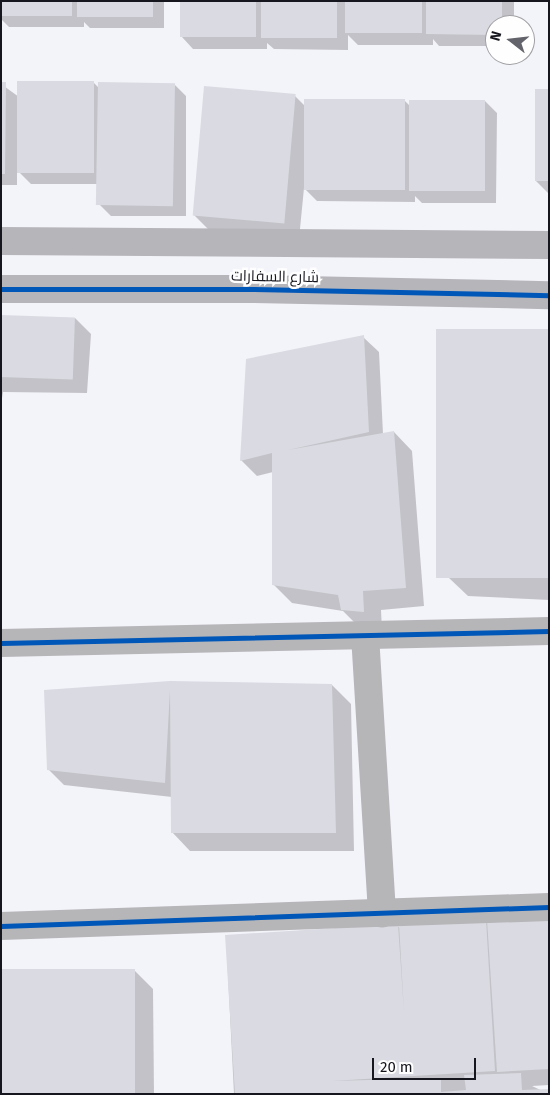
<!DOCTYPE html>
<html>
<head>
<meta charset="utf-8">
<style>
  body { margin:0 }
  #map { position:relative; width:550px; height:1095px; overflow:hidden; background:#f3f3fa; font-family:"Fira Sans",Cairo,sans-serif }
  div>[style] { position:absolute }
  .shadow>* { inset:0; background:#0003 }
  .building>* { inset:0; background:#dadae2; transform-origin:0 0 }
  .street>* { height:28px; margin:-14px; padding:0 14px; transform-origin:14px; border-radius:14px; background:#b6b6b9 }
  .secondary>* { height:28px; margin:-14px; padding:0 14px; transform-origin:14px; border-radius:14px; background:#b5b5ba }
  .cycleway>* { height:5px; margin:-2.5px; padding:0 2.5px; transform-origin:2.5px; border-radius:2.5px; background:#0057b8 }
  span { translate:-50% -50%; white-space:nowrap; text-align:center; line-height:1.15; -webkit-text-stroke:5px #fefefe; paint-order:stroke }
  .street-label { font-size:15px; color:#16161e }
  .frame { position:absolute; inset:0; border:2px solid #16161e; pointer-events:none }
  .north { position:absolute; left:485px; top:15px; width:50px; height:50px; box-sizing:border-box; background:#fefefe; border:1px solid #a1a1a4; border-radius:50%; rotate:286deg; font-size:14px; font-weight:700; line-height:20px; text-align:center; color:#16161e }
  .north::after { content:''; display:block; margin:auto; width:18px; height:22px; background:#63636b; clip-path:polygon(50% 0,100% 100%,50% 72%,0 100%) }
  .scale { position:absolute; left:372px; top:1058px; width:104px; height:22px; box-sizing:border-box; border:2px solid #16161e; border-top:0; padding-left:6px; font-size:15px; line-height:18px; white-space:nowrap; color:#16161e; -webkit-text-stroke:4px #fefefe; paint-order:stroke }
</style>
</head>
<body>
<div id="map">
  <div class="shadow">
    <i style="clip-path:polygon(1px 1px,164px 1px,164px 28px,90px 28px,84px 22px,84px 27px,9px 27px,1px 19px)"></i>
    <i style="clip-path:polygon(182px 1px,514px 1px,514px 25px,495px 25px,495px 46px,439px 46px,433px 39px,433px 45px,358px 45px,348px 35px,348px 50px,274px 49px,267px 43px,267px 49px,193px 49px,182px 37px)"></i>
    <i style="clip-path:polygon(93px 82px,100px 89px,174px 84px,186px 96px,186px 216px,111px 216px,99px 204px,99px 184px,31px 184px,17px 170px,17px 185px,1px 185px,1px 84px,19px 97px)"></i>
    <i style="clip-path:polygon(549px 91px,549px 193px,548px 193px,536px 181px)"></i>
    <i style="clip-path:polygon(295px 96px,305px 106px,404px 100px,410px 106px,485px 101px,497px 113px,496px 203px,422px 203px,415px 196px,415px 202px,317px 201px,304px 188px,299px 239px,209px 230px,193px 214px)"></i>
    <i style="clip-path:polygon(1px 317px,75px 318px,91px 334px,87px 393px,3px 392px,1px 405px)"></i>
    <i style="clip-path:polygon(549px 331px,549px 600px,468px 596px,449px 578px)"></i>
    <i style="clip-path:polygon(363px 337px,379px 352px,383px 434px,394px 432px,412px 451px,424px 606px,381px 610px,382px 630px,361px 629px,343px 611px,292px 603px,274px 585px,273px 472px,257px 476px,241px 460px)"></i>
    <i style="clip-path:polygon(332px 685px,351px 704px,354px 851px,190px 851px,172px 832px,172px 797px,64px 785px,48px 769px,46px 691px)"></i>
    <i style="clip-path:polygon(549px 917px,549px 1085px,532px 1086px,549px 1094px,234px 1094px,226px 936px,397px 925px,401px 929px)"></i>
    <i style="clip-path:polygon(134px 970px,153px 989px,154px 1094px,1px 1094px)"></i>
  </div>
  <div class="building">
    <i style="left:1px;top:1px;width:71px;height:15px"></i>
    <i style="left:77px;top:1px;width:76px;height:16px"></i>
    <i style="left:180px;top:1px;width:76px;height:36px"></i>
    <i style="left:261px;top:1px;width:76px;height:37px"></i>
    <i style="left:345px;top:1px;width:77px;height:32px"></i>
    <i style="clip-path:polygon(426px 1px,502px 1px,502px 25px,495px 25px,495px 35px,426px 34px)"></i>
    <i style="left:17px;top:81px;width:77px;height:92px"></i>
    <i style="clip-path:polygon(1px 82px,6px 82px,5px 174px,1px 174px)"></i>
    <i style="left:98px;top:82px;width:77px;height:123px;rotate:1deg"></i>
    <i style="left:204px;top:86px;width:92px;height:130px;rotate:5deg"></i>
    <i style="left:535px;top:89px;width:14px;height:92px"></i>
    <i style="left:304px;top:99px;width:101px;height:91px"></i>
    <i style="left:409px;top:100px;width:76px;height:91px"></i>
    <i style="left:1px;top:315px;width:74px;height:62px;rotate:2deg"></i>
    <i style="left:436px;top:329px;width:113px;height:249px"></i>
    <i style="clip-path:polygon(364px 335px,369px 432px,288px 450px,394px 431px,406px 588px,363px 591px,364px 612px,341px 610px,338px 595px,272px 585px,272px 453px,240px 461px,246px 359px)"></i>
    <i style="clip-path:polygon(170px 681px,332px 684px,336px 833px,171px 833px,170px 690px,165px 783px,47px 770px,44px 690px)"></i>
    <i style="clip-path:polygon(549px 916px,549px 1069px,497px 1072px,487px 920px)"></i>
    <i style="clip-path:polygon(486px 919px,495px 1071px,332px 1081px,441px 1078px,441px 1092px,466px 1090px,464px 1075px,521px 1073px,522px 1090px,549px 1089px,549px 1094px,235px 1094px,225px 935px,398px 924px,404px 1012px,399px 924px)"></i>
    <i style="left:135px;top:969px;width:125px;height:134px;rotate:90deg"></i>
  </div>
  <div class="street">
    <i style="left:365px;top:635px;width:279px;rotate:86.5deg"></i>
    <i style="left:1px;top:643px;width:548px;rotate:-1.25deg"></i>
    <i style="left:1px;top:926px;width:548px;rotate:-1.99deg"></i>
  </div>
  <div class="secondary">
    <i style="left:1px;top:241px;width:548px;rotate:0.42deg"></i>
    <i style="left:1px;top:289px;width:253px"></i>
    <i style="left:254px;top:289px;width:295px;rotate:1.2deg"></i>
  </div>
  <div class="cycleway">
    <i style="left:1px;top:289px;width:253px"></i>
    <i style="left:254px;top:289px;width:295px;rotate:1.2deg"></i>
    <i style="left:1px;top:643px;width:548px;rotate:-1.25deg"></i>
    <i style="left:1px;top:926px;width:548px;rotate:-1.99deg"></i>
  </div>
  <div class="street-label">
    <span style="left:275px;top:277px;rotate:1deg">شارع السفارات</span>
  </div>
  <div class="frame"></div>
  <div class="north">N</div>
  <div class="scale">20 m</div>
</div>
</body>
</html>
